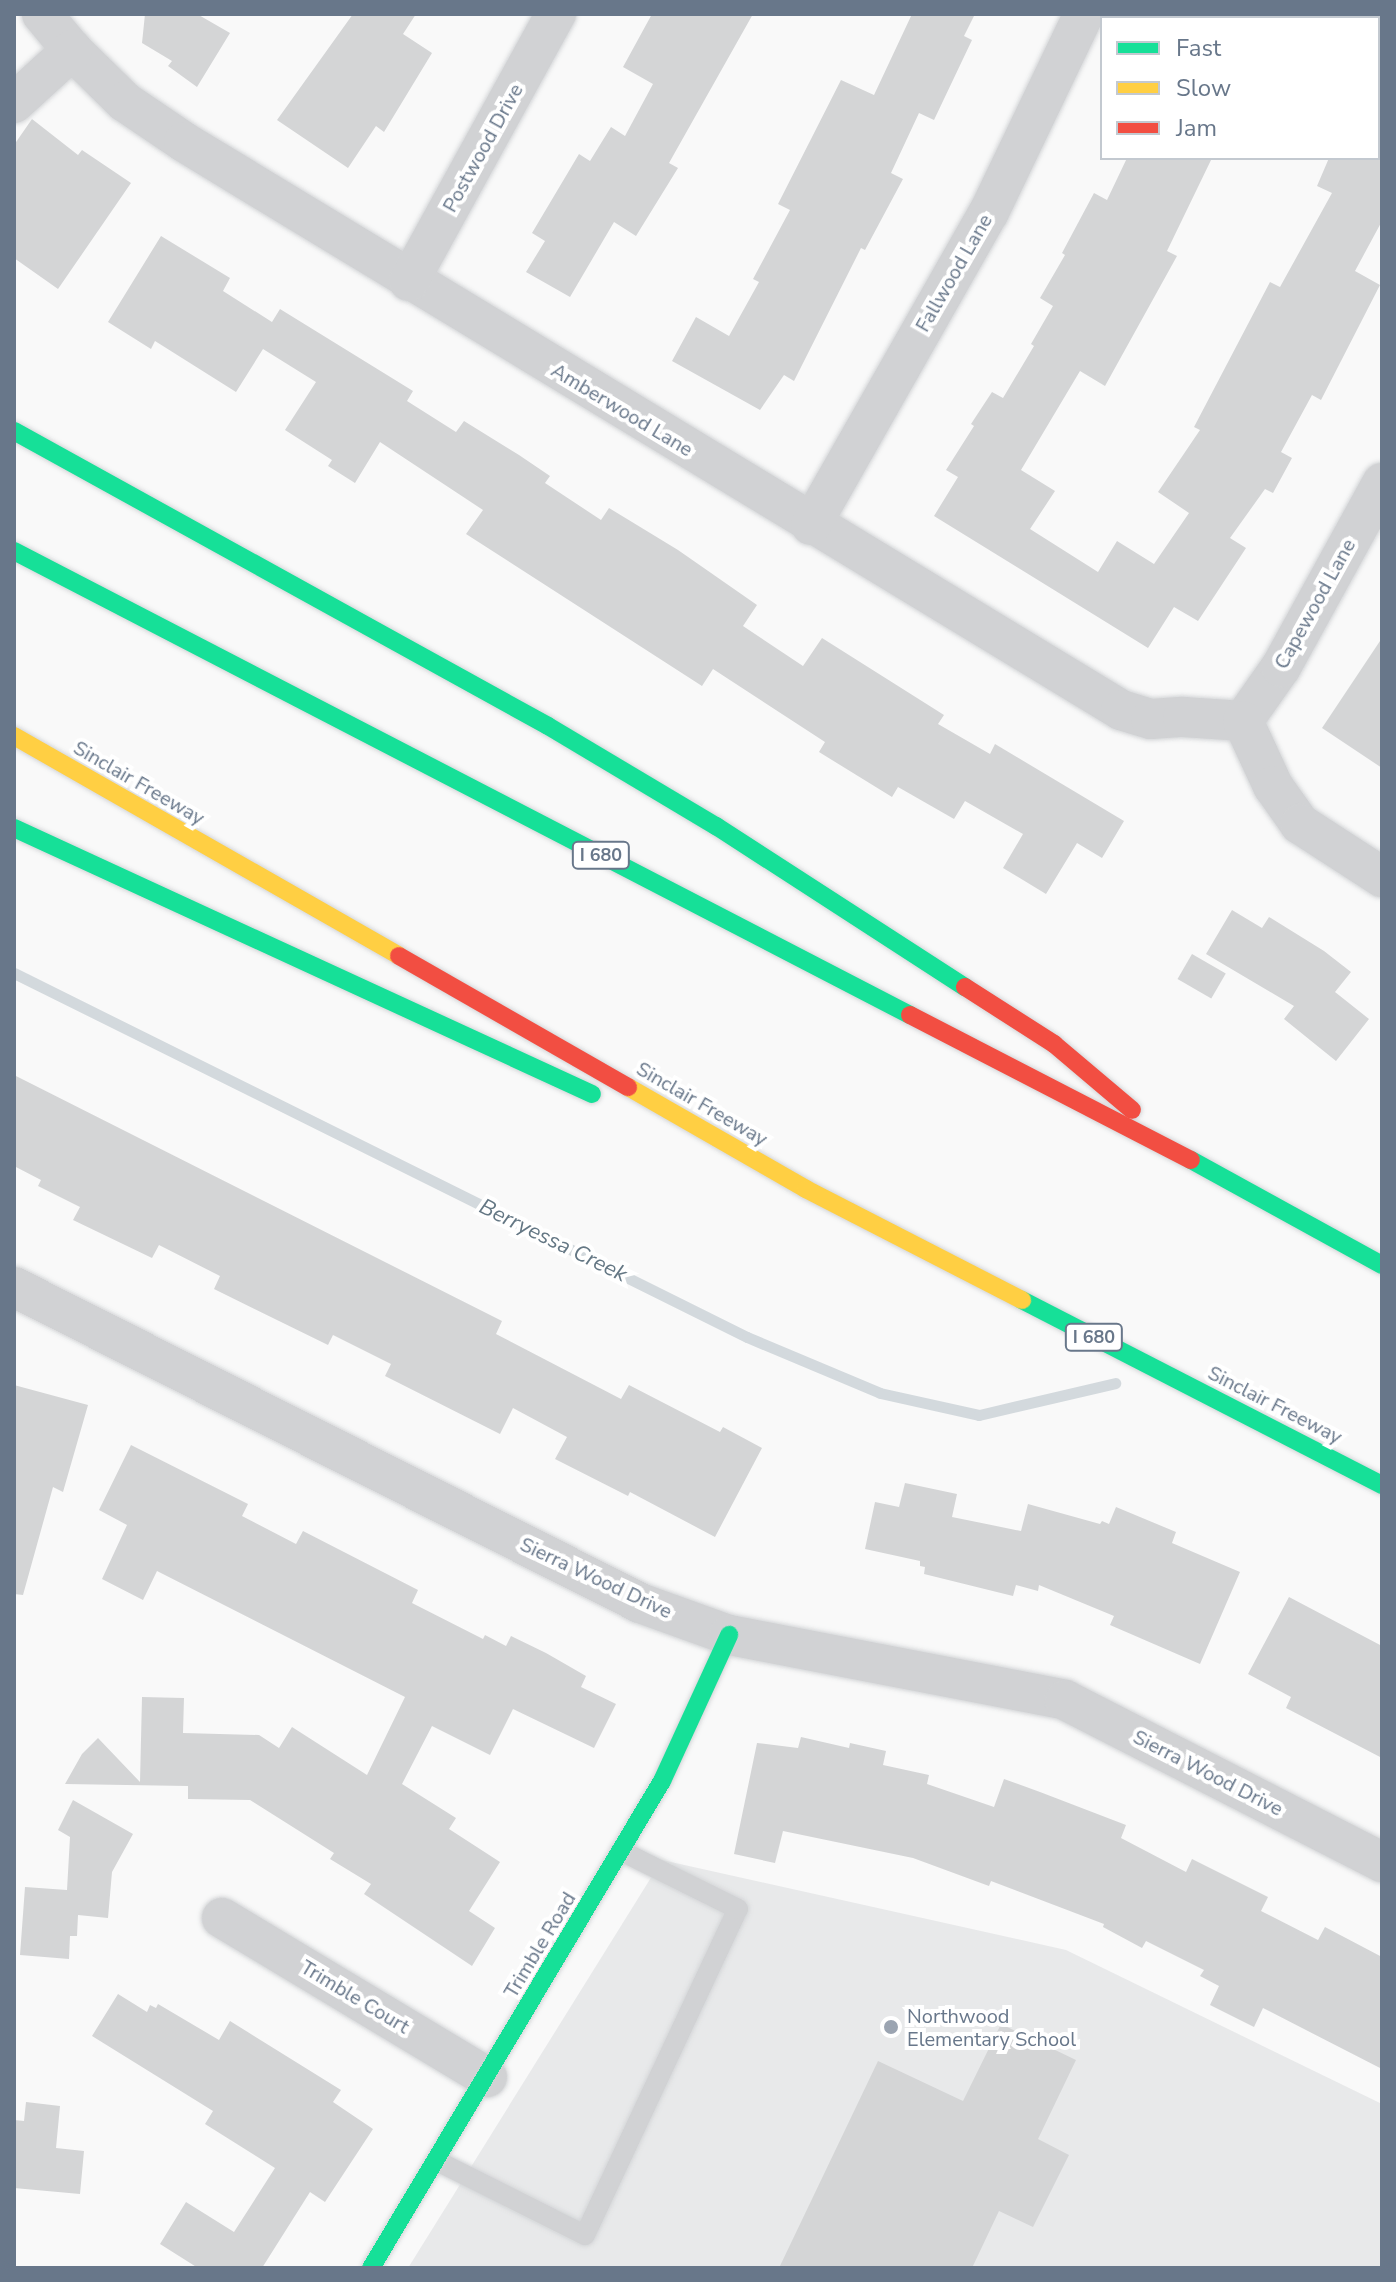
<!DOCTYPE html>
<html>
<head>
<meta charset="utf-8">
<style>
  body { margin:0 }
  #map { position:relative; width:1396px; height:2282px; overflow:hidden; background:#f9f9f9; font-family:"Nunito Sans",sans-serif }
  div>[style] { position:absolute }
  .built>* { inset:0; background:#e8e9ea }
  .stream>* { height:11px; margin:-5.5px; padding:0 5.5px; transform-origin:5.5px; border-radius:5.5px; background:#d3d9dd }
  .building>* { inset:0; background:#d4d5d6; transform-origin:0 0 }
  .roads { filter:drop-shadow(0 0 2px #d4d6d8) drop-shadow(0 0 2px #d4d6d8) }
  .lane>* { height:20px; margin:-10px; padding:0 10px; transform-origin:10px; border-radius:10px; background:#d1d2d4 }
  .street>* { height:40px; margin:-20px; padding:0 20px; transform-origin:20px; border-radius:20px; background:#d1d2d4 }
  .fast>* { height:18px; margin:-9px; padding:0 9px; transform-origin:9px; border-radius:9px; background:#16e098 }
  .slow>* { height:18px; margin:-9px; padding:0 9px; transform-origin:9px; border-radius:9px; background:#ffcf43 }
  .jam>* { height:18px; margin:-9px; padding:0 9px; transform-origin:9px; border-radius:9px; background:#f24e42 }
  .dots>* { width:22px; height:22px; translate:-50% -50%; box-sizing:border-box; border:4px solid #fff; border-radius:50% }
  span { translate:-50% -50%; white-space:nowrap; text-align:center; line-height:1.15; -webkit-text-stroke:8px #fff; paint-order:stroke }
  .shield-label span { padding:2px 6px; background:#fff; border:2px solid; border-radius:6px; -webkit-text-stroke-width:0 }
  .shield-label { font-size:18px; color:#68778a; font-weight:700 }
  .street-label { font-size:20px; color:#68778a }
  .poi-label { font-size:20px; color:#68778a }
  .left { translate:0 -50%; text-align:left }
  .water-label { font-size:22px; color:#647784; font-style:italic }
  .frame { position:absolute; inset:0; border:16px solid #68778a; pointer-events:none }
  .legend { position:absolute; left:1100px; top:16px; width:280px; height:144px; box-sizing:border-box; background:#fff; border:2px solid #c3c9d0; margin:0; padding:10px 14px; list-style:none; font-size:24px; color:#68778a }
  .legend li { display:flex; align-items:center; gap:16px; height:40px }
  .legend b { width:40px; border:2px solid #c3c9d0 }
</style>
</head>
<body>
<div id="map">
  <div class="built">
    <i style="clip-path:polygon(662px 1860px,1066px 1950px,1382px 2104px,1382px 2268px,408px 2268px)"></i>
  </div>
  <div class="stream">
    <i style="left:14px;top:973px;width:818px;rotate:26.41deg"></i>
    <i style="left:747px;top:1337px;width:144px;rotate:22.8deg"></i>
    <i style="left:880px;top:1393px;width:101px;rotate:12.5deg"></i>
    <i style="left:979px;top:1415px;width:140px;rotate:-13.2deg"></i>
  </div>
  <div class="building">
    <i style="clip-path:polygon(145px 14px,197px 14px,230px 33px,197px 87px,168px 66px,172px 61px,142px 43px)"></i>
    <i style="clip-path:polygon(353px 14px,416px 14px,403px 34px,432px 53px,384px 132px,376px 126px,348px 168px,277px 120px)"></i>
    <i style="clip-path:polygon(652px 14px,753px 14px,669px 163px,678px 168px,636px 236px,614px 222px,570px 297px,526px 272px,545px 241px,532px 233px,579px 154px,590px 161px,611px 127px,625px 136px,653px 84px,623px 67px)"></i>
    <i style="clip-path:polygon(912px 14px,975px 14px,964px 36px,972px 40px,934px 120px,919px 113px,891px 173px,903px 179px,865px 250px,861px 248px,794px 381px,784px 375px,760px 410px,672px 361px,696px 317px,729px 336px,759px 282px,753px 279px,790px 210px,778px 204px,841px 80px,874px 95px)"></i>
    <i style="clip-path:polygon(32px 119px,78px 155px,82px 150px,131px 183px,58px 289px,14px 258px,14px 145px)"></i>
    <i style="clip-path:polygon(1127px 158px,1212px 158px,1167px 251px,1177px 256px,1105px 386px,1080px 371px,1021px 470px,1055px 491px,1030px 529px,1098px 572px,1117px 541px,1154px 564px,1189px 513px,1158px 492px,1200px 430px,1194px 427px,1270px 282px,1280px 287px,1332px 193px,1317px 186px,1329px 158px,1382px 158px,1382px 221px,1355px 271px,1380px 285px,1321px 400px,1312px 395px,1281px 452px,1292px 458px,1273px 493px,1265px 489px,1230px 538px,1246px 548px,1198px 621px,1174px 607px,1148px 648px,934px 516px,958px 477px,946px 470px,974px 426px,971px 424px,992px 392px,1003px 398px,1034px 346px,1031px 344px,1053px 306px,1040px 298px,1065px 255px,1062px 253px,1094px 193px,1107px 200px)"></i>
    <i style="clip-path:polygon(161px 236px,230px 278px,223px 291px,272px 322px,280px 309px,413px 391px,407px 401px,456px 432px,464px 421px,519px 455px,550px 476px,545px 483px,601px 520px,609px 508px,678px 550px,757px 605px,743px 626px,803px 666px,822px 638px,944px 715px,938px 724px,990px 754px,995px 744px,1124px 821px,1102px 858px,1077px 843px,1046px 894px,1003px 868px,1023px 834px,965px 801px,954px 819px,898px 787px,892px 797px,819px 752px,825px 742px,713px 669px,702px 686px,466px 534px,483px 510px,380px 442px,355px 483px,328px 466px,332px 460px,285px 430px,316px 382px,263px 349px,236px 392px,155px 341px,151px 349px,108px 322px)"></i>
    <i style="clip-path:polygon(1382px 638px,1382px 768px,1322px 728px)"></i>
    <i style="clip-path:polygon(1232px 910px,1262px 928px,1269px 917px,1324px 951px,1351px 972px,1335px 992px,1369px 1019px,1336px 1061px,1284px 1019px,1294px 1006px,1206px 954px)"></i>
    <i style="left:1192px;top:954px;width:39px;height:29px;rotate:30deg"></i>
    <i style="clip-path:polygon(14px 1075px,502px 1321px,496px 1334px,621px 1399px,629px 1385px,720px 1432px,723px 1427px,762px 1448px,715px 1537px,630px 1492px,628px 1496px,555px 1459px,567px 1437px,513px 1408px,500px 1434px,385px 1376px,391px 1364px,333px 1335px,328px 1345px,214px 1289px,220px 1276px,159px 1245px,152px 1258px,73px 1220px,80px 1207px,38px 1186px,41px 1180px,14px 1166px)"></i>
    <i style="clip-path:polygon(14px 1385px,88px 1405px,63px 1492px,53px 1487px,23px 1595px,14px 1594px)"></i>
    <i style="clip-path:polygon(131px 1445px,248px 1504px,242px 1516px,296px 1544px,303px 1531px,418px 1590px,412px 1603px,483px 1639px,485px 1635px,506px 1646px,511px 1636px,546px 1653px,586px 1676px,581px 1687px,616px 1704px,594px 1748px,513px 1709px,490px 1755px,432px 1726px,402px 1784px,456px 1818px,449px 1829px,500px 1862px,469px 1911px,495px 1928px,472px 1966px,364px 1894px,371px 1884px,330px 1859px,334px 1853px,250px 1800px,188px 1799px,188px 1786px,65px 1784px,82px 1754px,98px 1738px,140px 1782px,142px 1697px,184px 1698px,183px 1733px,259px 1735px,279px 1748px,292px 1727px,367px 1775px,405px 1697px,157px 1571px,143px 1600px,102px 1579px,127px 1525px,99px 1510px)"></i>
    <i style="clip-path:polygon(905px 1483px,957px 1494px,952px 1517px,1021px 1531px,1028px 1504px,1100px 1524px,1102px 1521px,1109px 1524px,1116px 1507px,1176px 1532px,1172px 1543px,1240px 1572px,1200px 1664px,1110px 1625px,1114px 1616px,1039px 1585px,1038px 1591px,1016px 1585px,1013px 1596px,924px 1574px,925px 1567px,920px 1566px,920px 1561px,865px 1549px,875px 1502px,899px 1507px)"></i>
    <i style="clip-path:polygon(1289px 1597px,1382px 1646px,1382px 1758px,1286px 1708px,1291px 1697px,1248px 1674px)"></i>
    <i style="clip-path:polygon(801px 1737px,849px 1748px,850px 1743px,886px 1751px,883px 1765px,929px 1775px,927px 1784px,994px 1807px,1004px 1779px,1040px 1792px,1126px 1825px,1121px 1838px,1186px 1872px,1192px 1859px,1268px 1897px,1261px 1911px,1318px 1940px,1325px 1927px,1382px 1957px,1382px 2069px,1263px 2008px,1254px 2027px,1210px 2005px,1219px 1986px,1200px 1976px,1204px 1970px,1146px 1941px,1142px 1948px,1103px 1927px,1104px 1924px,991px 1881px,989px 1886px,913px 1858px,783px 1831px,775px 1863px,734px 1854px,757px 1743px,798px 1748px)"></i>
    <i style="clip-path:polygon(73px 1800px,133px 1834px,112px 1872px,108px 1918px,78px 1915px,77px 1936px,70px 1936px,69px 1959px,20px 1955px,25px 1887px,67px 1890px,70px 1837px,58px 1830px)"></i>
    <i style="clip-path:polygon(118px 1994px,147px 2012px,150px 2005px,156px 2008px,158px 2004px,219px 2040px,230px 2021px,341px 2090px,333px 2102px,373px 2129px,325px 2202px,310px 2192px,262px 2268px,198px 2268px,160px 2244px,186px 2202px,234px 2232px,275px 2168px,205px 2124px,213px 2111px,92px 2036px)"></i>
    <i style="clip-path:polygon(1001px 2024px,1076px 2060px,1038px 2139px,1069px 2155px,1033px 2227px,999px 2211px,972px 2268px,779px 2268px,878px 2061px,963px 2101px)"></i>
    <i style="clip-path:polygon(26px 2102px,60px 2106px,56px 2148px,84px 2151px,80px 2194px,14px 2188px,14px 2120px,24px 2121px)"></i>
  </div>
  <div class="roads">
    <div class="lane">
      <i style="left:437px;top:2161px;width:165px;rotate:26.6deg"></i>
      <i style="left:585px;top:2235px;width:360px;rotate:-64.9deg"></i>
      <i style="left:738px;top:1909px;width:131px;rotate:-153.6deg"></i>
    </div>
    <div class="street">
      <i style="left:42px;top:14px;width:47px;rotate:50.2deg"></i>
      <i style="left:72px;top:50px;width:74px;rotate:44.5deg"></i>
      <i style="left:125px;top:102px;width:71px;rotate:34.1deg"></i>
      <i style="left:184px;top:142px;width:1096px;rotate:31.22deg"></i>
      <i style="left:1121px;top:710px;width:31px;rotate:17deg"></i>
      <i style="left:1151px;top:719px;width:32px;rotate:-4deg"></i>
      <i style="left:1183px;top:717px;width:60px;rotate:3.8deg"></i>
      <i style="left:14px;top:103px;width:79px;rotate:-42.4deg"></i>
      <i style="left:409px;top:281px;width:305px;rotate:-61.2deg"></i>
      <i style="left:811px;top:525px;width:360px;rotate:-60.4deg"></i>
      <i style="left:989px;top:212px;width:220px;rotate:-64.4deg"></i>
      <i style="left:1243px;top:721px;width:66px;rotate:-54.9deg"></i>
      <i style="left:1281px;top:667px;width:210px;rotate:-61.2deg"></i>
      <i style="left:1243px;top:721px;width:72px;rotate:65.2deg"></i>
      <i style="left:1273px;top:786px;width:47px;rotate:54.6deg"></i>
      <i style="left:1300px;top:824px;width:98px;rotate:32.9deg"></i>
      <i style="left:14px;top:1287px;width:701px;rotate:26.78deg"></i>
      <i style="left:640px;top:1603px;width:95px;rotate:19.8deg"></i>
      <i style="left:729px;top:1635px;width:342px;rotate:10.9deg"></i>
      <i style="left:1065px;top:1700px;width:356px;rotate:27.1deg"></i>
      <i style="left:222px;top:1918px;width:309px;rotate:31deg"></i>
    </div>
    <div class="fast">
      <i style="left:14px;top:431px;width:610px;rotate:28.92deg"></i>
      <i style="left:548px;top:726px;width:196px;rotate:30.8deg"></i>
      <i style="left:716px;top:826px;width:297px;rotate:32.9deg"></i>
      <i style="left:14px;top:551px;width:1009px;rotate:27.38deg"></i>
      <i style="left:14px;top:828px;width:636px;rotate:24.71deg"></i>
      <i style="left:1191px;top:1160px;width:218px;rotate:28.8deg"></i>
      <i style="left:1022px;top:1300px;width:405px;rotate:27.2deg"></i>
      <i style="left:371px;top:2268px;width:567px;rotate:-59.14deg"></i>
      <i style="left:662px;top:1781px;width:161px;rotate:-65.3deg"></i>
    </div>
    <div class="slow">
      <i style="left:14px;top:736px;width:443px;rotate:29.7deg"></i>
      <i style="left:628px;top:1087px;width:205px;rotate:29.8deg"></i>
      <i style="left:806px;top:1189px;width:243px;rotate:27.2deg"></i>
    </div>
    <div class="jam">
      <i style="left:399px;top:956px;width:264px;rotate:29.8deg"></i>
      <i style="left:965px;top:987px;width:106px;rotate:32.6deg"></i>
      <i style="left:1054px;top:1044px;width:102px;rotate:40.2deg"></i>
      <i style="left:910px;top:1015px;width:316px;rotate:27.3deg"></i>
    </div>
  </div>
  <div class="dots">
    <i style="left:891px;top:2027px;background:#9ba4b1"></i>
  </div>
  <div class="shield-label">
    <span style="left:601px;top:855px">I 680</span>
    <span style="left:1094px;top:1337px">I 680</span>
  </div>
  <div class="street-label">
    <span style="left:483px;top:148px;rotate:-61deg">Postwood Drive</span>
    <span style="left:954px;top:273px;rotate:-60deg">Fallwood Lane</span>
    <span style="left:622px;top:410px;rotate:31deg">Amberwood Lane</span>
    <span style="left:1315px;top:604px;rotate:-61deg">Capewood Lane</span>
    <span style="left:139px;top:783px;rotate:30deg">Sinclair Freeway</span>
    <span style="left:702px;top:1104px;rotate:30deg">Sinclair Freeway</span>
    <span style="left:1275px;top:1405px;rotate:27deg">Sinclair Freeway</span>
    <span style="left:596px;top:1578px;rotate:25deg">Sierra Wood Drive</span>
    <span style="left:1208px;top:1773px;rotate:27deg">Sierra Wood Drive</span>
    <span style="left:540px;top:1945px;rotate:-59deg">Trimble Road</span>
    <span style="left:355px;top:1997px;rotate:31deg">Trimble Court</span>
  </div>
  <div class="poi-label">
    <span class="left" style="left:907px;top:2028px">Northwood<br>Elementary School</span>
  </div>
  <div class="water-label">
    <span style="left:553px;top:1241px;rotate:26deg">Berryessa Creek</span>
  </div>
  <div class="frame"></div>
  <ul class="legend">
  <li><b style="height:10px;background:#16e098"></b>Fast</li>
  <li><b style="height:10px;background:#ffcf43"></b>Slow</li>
  <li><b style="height:10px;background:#f24e42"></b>Jam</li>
  </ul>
</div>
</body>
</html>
